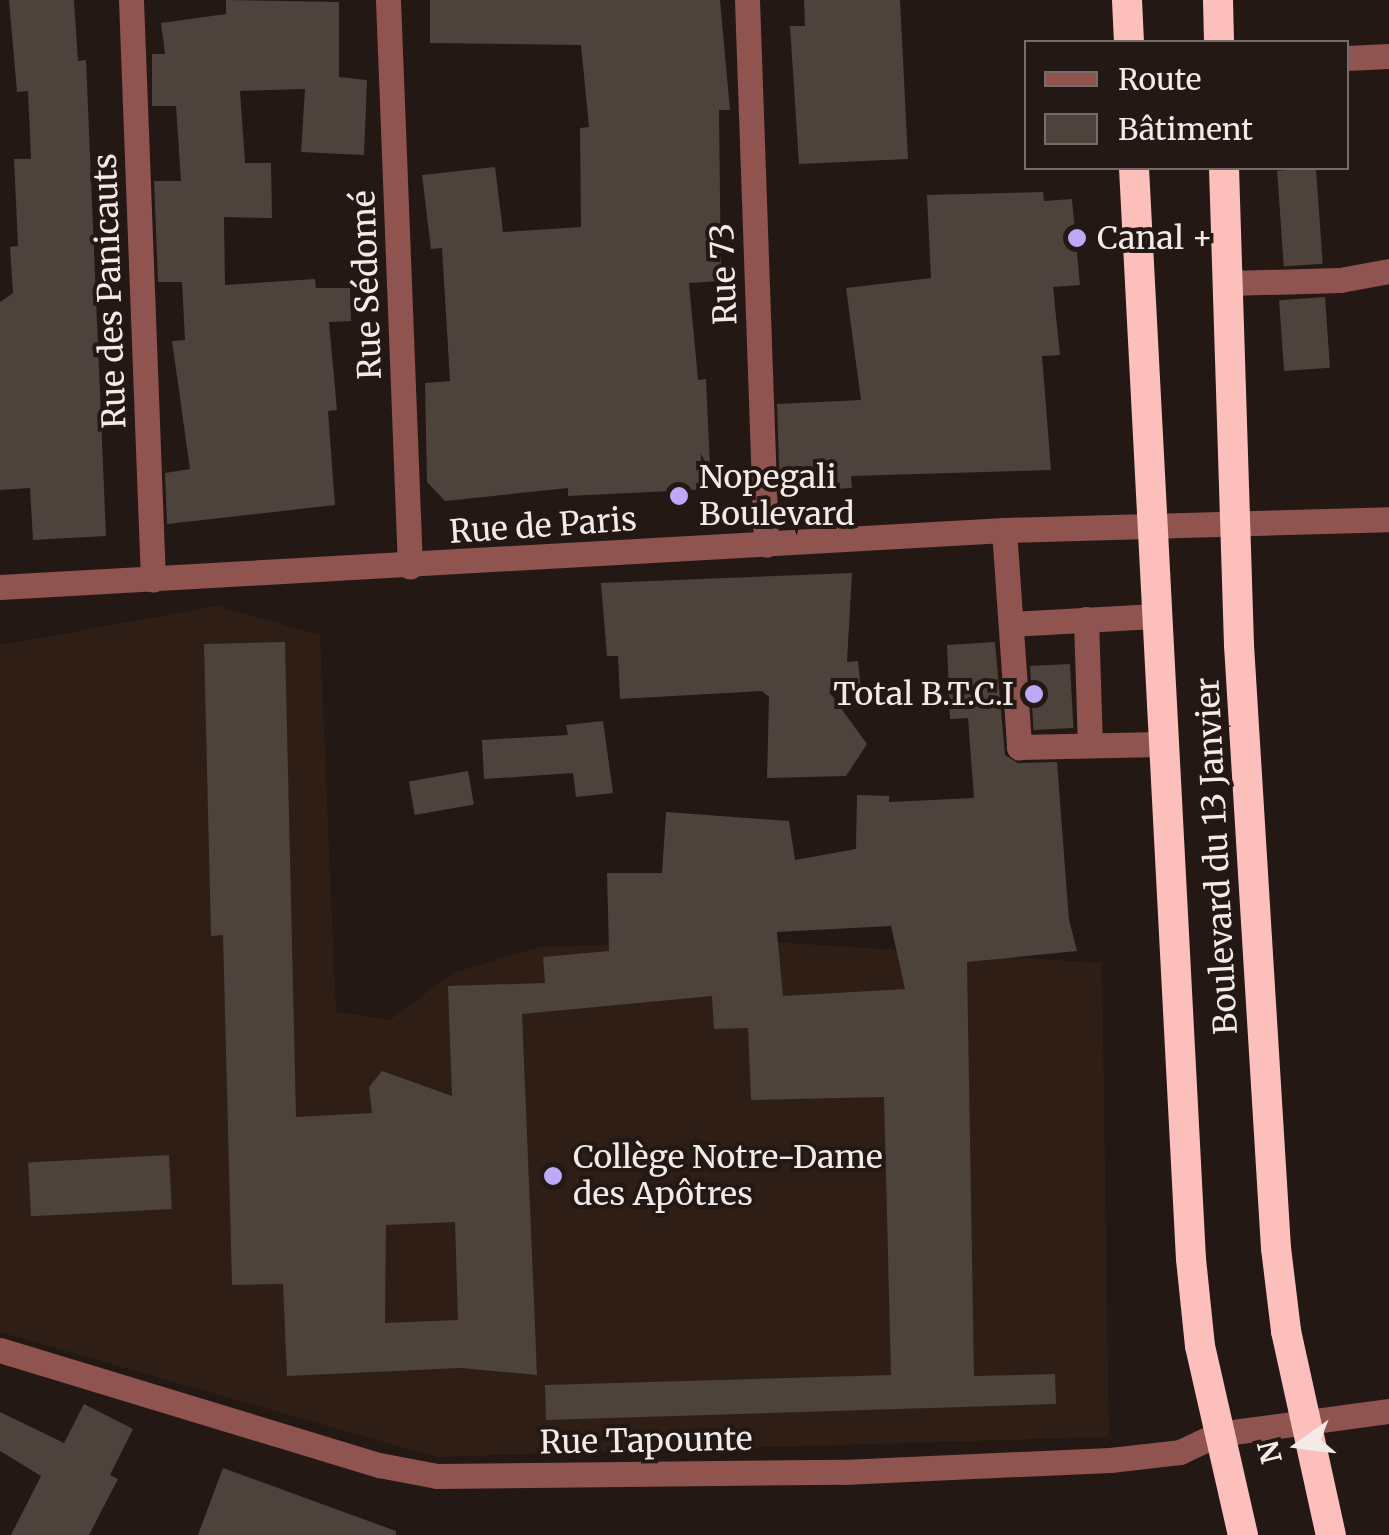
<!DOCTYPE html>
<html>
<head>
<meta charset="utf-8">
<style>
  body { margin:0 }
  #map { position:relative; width:1389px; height:1535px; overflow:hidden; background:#231814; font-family:Merriweather,serif }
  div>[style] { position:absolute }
  .built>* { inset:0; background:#2e1e16 }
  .building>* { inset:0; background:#4e423d; transform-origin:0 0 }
  .minor>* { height:25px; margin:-12.5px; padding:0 12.5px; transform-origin:12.5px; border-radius:12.5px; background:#8f5350 }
  .highway>* { height:30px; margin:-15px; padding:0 15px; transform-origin:15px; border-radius:15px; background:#fdbfbc }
  .dots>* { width:28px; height:28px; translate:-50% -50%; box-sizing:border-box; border:5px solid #231814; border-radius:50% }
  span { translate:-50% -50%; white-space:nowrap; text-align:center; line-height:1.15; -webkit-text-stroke:8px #231814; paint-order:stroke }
  .poi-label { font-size:32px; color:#f3ebe8 }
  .left { translate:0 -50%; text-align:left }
  .right { translate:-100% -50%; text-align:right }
  .street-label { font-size:32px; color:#f3ebe8 }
  .legend { position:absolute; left:1024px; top:40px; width:325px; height:130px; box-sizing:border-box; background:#231814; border:2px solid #766c69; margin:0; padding:12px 18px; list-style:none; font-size:30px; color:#f3ebe8 }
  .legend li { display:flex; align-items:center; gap:20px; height:50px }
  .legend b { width:50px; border:2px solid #766c69 }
  .north { position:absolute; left:1249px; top:1395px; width:100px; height:100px; -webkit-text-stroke:8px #231814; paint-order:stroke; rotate:256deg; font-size:28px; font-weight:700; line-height:40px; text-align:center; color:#f3ebe8 }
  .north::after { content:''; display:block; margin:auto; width:35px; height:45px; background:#f3ebe8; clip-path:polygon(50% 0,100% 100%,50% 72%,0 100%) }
</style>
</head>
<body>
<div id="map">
  <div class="built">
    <i style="clip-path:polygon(217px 606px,320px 635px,336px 1012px,390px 1020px,453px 973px,539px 947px,742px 940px,1102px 963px,1109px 1437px,436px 1457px,0 1332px,0 645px)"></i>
  </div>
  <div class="building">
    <i style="clip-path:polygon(9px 0,74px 0,78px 61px,86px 60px,106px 536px,33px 540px,30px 488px,0 490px,0 302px,13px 293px,10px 247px,18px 246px,14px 159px,31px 159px,28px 91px,17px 92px)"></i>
    <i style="clip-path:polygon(226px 0,339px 2px,339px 77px,367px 80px,364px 155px,301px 152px,305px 89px,240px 91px,245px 163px,271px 163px,272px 218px,224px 217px,225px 285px,315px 279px,316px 288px,350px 288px,351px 321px,329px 322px,337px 410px,328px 411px,335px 505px,167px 524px,165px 473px,190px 469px,172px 341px,185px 340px,182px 282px,158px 282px,154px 181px,181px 181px,176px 106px,152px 106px,152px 54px,165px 54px,161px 23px,226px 14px)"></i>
    <i style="clip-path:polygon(430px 0,720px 0,730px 110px,719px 110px,721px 281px,689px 283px,698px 380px,706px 379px,711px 489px,568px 496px,568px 488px,445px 501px,427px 482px,425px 383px,450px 381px,442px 248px,431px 249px,422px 175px,495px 167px,503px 232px,581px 227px,580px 128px,589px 127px,581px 45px,430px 43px)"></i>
    <i style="clip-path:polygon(804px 0,900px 0,908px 159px,799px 164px,790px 26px,805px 26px)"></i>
    <i style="left:1316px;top:168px;width:96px;height:39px;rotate:86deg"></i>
    <i style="clip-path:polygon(1043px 192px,1044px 201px,1072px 199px,1080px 285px,1053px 287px,1060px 355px,1042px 356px,1051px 470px,851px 476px,852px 488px,780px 492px,777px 404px,861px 400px,846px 288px,931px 278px,927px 195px)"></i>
    <i style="left:1325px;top:297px;width:71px;height:46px;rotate:86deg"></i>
    <i style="clip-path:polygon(852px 573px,847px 662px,858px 661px,861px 690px,830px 693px,867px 744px,846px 776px,767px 778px,769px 697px,762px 691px,620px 699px,618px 656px,607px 656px,601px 583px)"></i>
    <i style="clip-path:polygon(evenodd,285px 642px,296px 1117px,372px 1113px,369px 1087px,382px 1071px,452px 1096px,448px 986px,545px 983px,543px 957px,609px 951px,607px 873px,662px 873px,666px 812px,789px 821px,795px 860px,856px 849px,857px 795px,889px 796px,889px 802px,974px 798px,968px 718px,950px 719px,947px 645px,995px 642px,1005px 755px,1018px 763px,1057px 762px,1069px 920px,1077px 951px,967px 962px,974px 1376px,1055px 1374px,1056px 1404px,546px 1420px,545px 1385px,891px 1375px,884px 1097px,751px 1100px,748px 1028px,714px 1029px,712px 996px,522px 1014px,537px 1375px,460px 1368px,287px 1376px,283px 1284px,232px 1285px,223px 935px,211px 936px,204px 644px,285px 642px,891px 926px,905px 989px,783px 996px,777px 932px,891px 926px,285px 642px,455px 1222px,458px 1320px,385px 1323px,386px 1225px,455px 1222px)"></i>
    <i style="left:1070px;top:664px;width:64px;height:40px;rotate:87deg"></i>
    <i style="clip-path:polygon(603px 721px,613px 793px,576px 797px,573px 773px,484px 779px,482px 740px,568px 735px,566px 725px)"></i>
    <i style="left:468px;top:771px;width:34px;height:60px;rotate:80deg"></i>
    <i style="left:169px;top:1155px;width:54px;height:141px;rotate:87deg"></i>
    <i style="clip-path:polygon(84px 1404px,133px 1429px,110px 1475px,118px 1479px,89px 1535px,11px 1535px,41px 1476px,0 1451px,0 1412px,64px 1443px)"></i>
    <i style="clip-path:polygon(223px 1468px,396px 1531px,396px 1535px,198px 1535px)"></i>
  </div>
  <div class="minor">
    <i style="left:131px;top:0;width:580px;rotate:87.83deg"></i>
    <i style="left:388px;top:0;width:567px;rotate:87.78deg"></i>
    <i style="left:747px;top:0;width:545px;rotate:88deg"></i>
    <i style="left:1346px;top:58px;width:43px;rotate:-2.7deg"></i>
    <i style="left:1228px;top:283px;width:112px;rotate:-1.5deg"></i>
    <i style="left:1340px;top:280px;width:50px;rotate:-10.4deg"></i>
    <i style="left:1004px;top:530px;width:218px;rotate:86deg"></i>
    <i style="left:1019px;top:747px;width:141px;rotate:-1.2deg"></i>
    <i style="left:0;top:587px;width:1006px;rotate:-3.25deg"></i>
    <i style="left:1004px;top:530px;width:385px;rotate:-1.6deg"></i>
    <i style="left:1086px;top:619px;width:126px;rotate:88.2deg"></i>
    <i style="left:1011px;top:624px;width:144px;rotate:-3.2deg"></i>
    <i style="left:0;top:1350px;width:396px;rotate:16.9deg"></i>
    <i style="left:379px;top:1465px;width:59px;rotate:10.7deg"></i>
    <i style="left:437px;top:1476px;width:406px;rotate:-0.6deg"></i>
    <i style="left:843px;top:1472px;width:267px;rotate:-2.6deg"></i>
    <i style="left:1110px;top:1460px;width:70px;rotate:-6.5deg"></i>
    <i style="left:1180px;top:1452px;width:42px;rotate:-25.3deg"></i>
    <i style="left:1218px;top:1434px;width:173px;rotate:-7.7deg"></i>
  </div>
  <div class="highway">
    <i style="left:1127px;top:0;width:42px;rotate:87.3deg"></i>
    <i style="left:1218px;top:0;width:42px;rotate:88.6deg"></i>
    <i style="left:1134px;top:168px;width:1092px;rotate:87.01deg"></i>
    <i style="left:1191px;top:1259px;width:87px;rotate:84.1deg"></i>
    <i style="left:1200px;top:1346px;width:194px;rotate:77.2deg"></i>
    <i style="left:1224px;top:168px;width:477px;rotate:88.2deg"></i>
    <i style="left:1239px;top:645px;width:604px;rotate:86.49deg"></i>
    <i style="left:1276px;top:1248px;width:84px;rotate:83.1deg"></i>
    <i style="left:1286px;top:1331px;width:209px;rotate:77.6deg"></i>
  </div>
  <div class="dots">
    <i style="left:1077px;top:238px;background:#bda9f5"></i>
    <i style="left:679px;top:496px;background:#bda9f5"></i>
    <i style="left:1034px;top:694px;background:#bda9f5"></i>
    <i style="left:553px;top:1176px;background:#bda9f5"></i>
  </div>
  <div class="poi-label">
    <span class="left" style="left:1097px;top:238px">Canal +</span>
    <span class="left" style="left:699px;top:496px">Nopegali<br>Boulevard</span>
    <span class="right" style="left:1014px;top:694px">Total B.T.C.I</span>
    <span class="left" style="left:573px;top:1176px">Collège Notre-Dame<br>des Apôtres</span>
  </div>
  <div class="street-label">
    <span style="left:724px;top:274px;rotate:-92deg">Rue 73</span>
    <span style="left:367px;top:285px;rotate:-92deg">Rue Sédomé</span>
    <span style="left:110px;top:291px;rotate:-92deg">Rue des Panicauts</span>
    <span style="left:543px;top:526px;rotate:-4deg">Rue de Paris</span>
    <span style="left:1217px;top:856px;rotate:-93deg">Boulevard du 13 Janvier</span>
    <span style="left:646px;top:1441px;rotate:-1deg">Rue Tapounte</span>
  </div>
  <ul class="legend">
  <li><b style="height:12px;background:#8f5350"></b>Route</li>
  <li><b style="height:28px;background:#4e423d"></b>Bâtiment</li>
  </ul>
  <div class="north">N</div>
</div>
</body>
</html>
